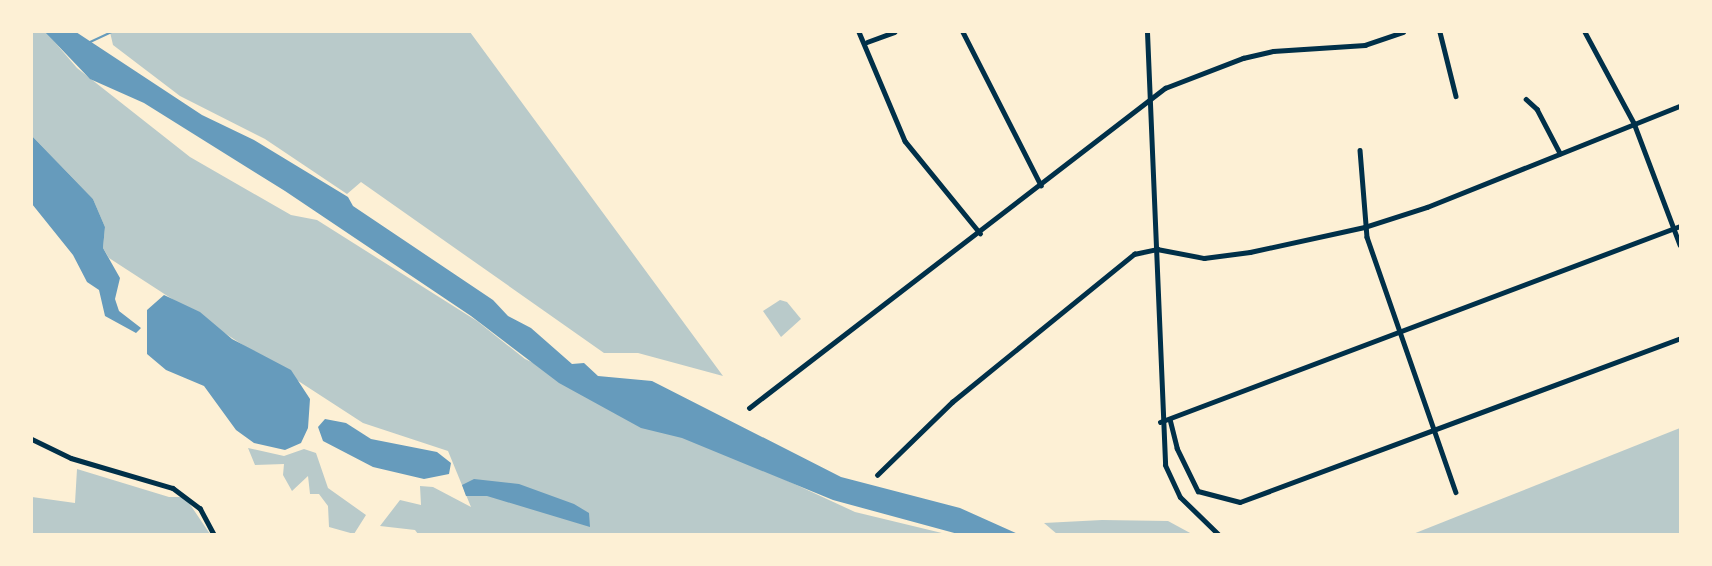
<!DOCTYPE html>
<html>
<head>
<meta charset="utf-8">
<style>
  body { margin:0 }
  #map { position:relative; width:1712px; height:566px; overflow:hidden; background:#fdf0d5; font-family:Lato,sans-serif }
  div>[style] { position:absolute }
  .green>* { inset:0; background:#b9caca }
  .water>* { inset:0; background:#669bbc }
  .stream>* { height:2px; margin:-1px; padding:0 1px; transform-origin:1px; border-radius:1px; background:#669bbc }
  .minor>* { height:4.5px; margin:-2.25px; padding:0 2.25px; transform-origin:2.25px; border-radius:2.25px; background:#003049 }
  .secondary>* { height:5px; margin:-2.5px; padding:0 2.5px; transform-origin:2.5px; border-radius:2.5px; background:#003049 }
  span { translate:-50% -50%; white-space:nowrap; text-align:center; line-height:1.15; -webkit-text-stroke:7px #fdf0d5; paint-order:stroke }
  .frame { position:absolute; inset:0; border:33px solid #fdf0d5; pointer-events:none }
</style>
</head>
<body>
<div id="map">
  <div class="green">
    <i style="clip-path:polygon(32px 32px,46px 32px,77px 68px,190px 157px,291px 215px,317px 220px,477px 321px,525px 359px,855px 512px,946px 534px,418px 534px,415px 530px,380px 526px,400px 500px,421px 505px,420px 486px,433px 487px,471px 507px,448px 451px,363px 423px,109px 258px,103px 248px,105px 227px,93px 199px,32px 136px)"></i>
    <i style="clip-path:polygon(110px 32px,470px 32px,723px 376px,638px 353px,604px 353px,361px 182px,347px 194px,265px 139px,180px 96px,113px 45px)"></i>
    <i style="clip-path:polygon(780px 300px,787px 302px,801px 319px,781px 337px,763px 311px)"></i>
    <i style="clip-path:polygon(1680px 428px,1680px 534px,1413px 534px)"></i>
    <i style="clip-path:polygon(248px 448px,284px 456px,304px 449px,316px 453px,328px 488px,366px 515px,354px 534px,329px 527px,328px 506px,319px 494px,310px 494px,308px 476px,292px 491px,283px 475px,284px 464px,255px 465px)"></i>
    <i style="clip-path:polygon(77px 469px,169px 497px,185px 497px,210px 534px,32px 534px,32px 497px,75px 503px)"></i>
    <i style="clip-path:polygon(1102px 520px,1168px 521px,1192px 534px,1057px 534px,1044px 523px)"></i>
  </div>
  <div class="water">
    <i style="clip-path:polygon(45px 32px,76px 32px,202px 115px,254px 140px,348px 197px,353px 206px,493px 300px,508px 316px,531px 328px,572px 364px,584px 363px,598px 376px,652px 381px,841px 477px,960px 508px,1018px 534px,958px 534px,833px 500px,682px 438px,641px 428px,559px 383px,471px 316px,285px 191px,144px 103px,90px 79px)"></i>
    <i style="clip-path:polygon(32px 136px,93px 199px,105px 227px,103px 248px,120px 278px,115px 299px,119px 311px,141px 328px,136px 333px,105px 316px,99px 290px,87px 282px,73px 255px,32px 204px)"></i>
    <i style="clip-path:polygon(164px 295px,200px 312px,232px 339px,291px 370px,310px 399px,308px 428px,301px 443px,285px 450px,254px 443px,236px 430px,204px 386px,166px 370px,147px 354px,147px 310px)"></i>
    <i style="clip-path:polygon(325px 419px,346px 423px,371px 439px,437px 452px,451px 463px,449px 474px,424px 479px,373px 467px,323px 441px,318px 427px)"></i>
    <i style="clip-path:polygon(474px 479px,519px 484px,574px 504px,589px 513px,590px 527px,487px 496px,466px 496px,462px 485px)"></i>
  </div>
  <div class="stream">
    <i style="left:88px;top:43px;width:26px;rotate:-25deg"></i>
  </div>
  <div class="minor">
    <i style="left:859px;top:32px;width:118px;rotate:67.1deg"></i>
    <i style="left:905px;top:141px;width:119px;rotate:50.8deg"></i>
    <i style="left:963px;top:32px;width:172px;rotate:63deg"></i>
    <i style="left:1440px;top:32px;width:66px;rotate:76deg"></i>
    <i style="left:1585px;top:32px;width:103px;rotate:61.7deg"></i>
    <i style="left:1634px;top:123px;width:130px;rotate:69.3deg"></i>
    <i style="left:867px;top:42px;width:29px;rotate:-20deg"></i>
    <i style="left:1526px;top:99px;width:15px;rotate:42deg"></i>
    <i style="left:1537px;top:109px;width:50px;rotate:62.4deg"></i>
    <i style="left:1360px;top:150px;width:87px;rotate:85.4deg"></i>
    <i style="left:1367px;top:237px;width:270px;rotate:70.8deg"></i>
    <i style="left:749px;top:408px;width:525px;rotate:-37.57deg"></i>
    <i style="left:1165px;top:88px;width:84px;rotate:-21deg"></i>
    <i style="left:1243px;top:58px;width:31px;rotate:-13deg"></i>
    <i style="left:1273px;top:51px;width:92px;rotate:-3.7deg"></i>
    <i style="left:1365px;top:45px;width:40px;rotate:-18.9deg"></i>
    <i style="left:1170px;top:419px;width:30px;rotate:76deg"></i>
    <i style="left:1177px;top:448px;width:48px;rotate:64deg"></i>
    <i style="left:1198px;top:491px;width:43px;rotate:14.7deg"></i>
    <i style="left:1240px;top:502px;width:470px;rotate:-20.4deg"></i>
    <i style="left:1160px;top:422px;width:556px;rotate:-20.65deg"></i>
    <i style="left:32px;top:439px;width:43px;rotate:26deg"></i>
    <i style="left:71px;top:458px;width:106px;rotate:16.4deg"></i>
    <i style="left:173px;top:488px;width:34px;rotate:37deg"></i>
    <i style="left:200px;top:508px;width:30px;rotate:62deg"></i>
    <i style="left:877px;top:475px;width:105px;rotate:-44.2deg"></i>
    <i style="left:952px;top:402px;width:235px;rotate:-39.1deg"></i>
    <i style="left:1134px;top:254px;width:24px;rotate:-12deg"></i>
    <i style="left:1157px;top:249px;width:48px;rotate:10.8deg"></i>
    <i style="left:1204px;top:258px;width:46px;rotate:-7.4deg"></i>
    <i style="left:1250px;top:252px;width:118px;rotate:-12.3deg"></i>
    <i style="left:1365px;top:227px;width:65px;rotate:-17.9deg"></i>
    <i style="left:1427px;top:207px;width:272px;rotate:-21.8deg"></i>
  </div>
  <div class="secondary">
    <i style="left:1147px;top:32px;width:433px;rotate:87.6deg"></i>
    <i style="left:1165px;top:465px;width:35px;rotate:65deg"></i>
    <i style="left:1180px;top:497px;width:53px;rotate:44.2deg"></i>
  </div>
  <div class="frame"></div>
</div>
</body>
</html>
